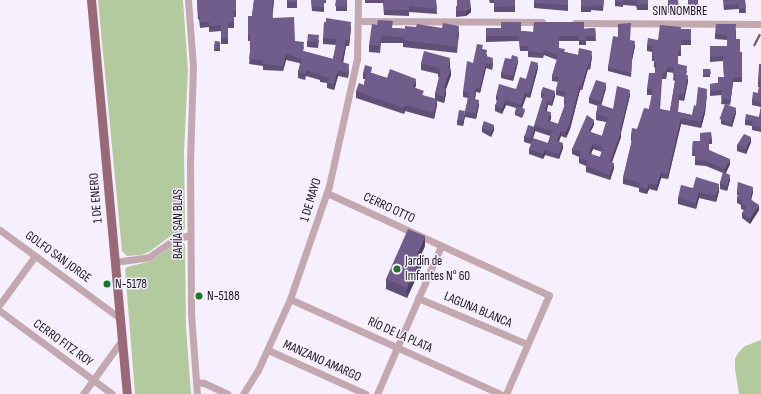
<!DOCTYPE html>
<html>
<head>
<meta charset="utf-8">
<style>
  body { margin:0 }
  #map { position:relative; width:761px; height:394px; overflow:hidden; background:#f5effe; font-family:"Sofia Sans Condensed",sans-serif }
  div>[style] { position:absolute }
  .green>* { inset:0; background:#b3ca9e }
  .minor>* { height:7px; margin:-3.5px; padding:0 3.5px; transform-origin:3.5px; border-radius:3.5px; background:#c4a8af }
  .major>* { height:9px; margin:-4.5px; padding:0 4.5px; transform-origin:4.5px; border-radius:4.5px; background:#9a6977 }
  .wall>* { inset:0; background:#605078; transform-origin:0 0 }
  .shaded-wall>* { inset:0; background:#4e4162 }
  .building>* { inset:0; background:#705d8c; transform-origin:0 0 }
  .dots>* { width:11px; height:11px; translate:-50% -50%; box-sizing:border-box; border:2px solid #f5effe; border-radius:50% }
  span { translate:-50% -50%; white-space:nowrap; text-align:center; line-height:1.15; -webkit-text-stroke:3px #f5effe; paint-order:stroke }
  .street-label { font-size:13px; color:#19161e }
  .poi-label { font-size:13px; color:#19161e }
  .left { translate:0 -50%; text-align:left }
</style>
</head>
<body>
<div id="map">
  <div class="green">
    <i style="clip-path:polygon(98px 0,183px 0,188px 70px,184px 151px,185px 228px,183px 231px,172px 235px,149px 252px,141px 255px,127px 256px,122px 251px)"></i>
    <i style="clip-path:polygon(178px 242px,183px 242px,185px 245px,186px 327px,191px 394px,135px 394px,125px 269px,127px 267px,151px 261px)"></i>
    <i style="clip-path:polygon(761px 340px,761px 394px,739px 394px,735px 369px,735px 359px,738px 353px,745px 346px)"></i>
  </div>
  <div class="minor">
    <i style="left:188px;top:0;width:66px;rotate:85.7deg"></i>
    <i style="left:193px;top:66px;width:93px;rotate:91.8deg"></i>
    <i style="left:190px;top:159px;width:154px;rotate:89.6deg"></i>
    <i style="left:191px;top:313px;width:81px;rotate:85.8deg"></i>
    <i style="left:358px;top:21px;width:184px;rotate:0.3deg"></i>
    <i style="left:575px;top:23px;width:186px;rotate:0.3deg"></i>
    <i style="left:327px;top:193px;width:244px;rotate:24.7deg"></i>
    <i style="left:549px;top:295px;width:108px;rotate:113.5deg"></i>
    <i style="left:0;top:230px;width:149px;rotate:36.3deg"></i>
    <i style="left:115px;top:262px;width:34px;rotate:-8deg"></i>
    <i style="left:149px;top:257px;width:32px;rotate:-35deg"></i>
    <i style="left:175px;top:239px;width:16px;rotate:-15deg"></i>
    <i style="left:418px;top:298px;width:118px;rotate:22.9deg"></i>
    <i style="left:290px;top:299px;width:230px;rotate:24.3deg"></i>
    <i style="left:0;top:304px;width:59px;rotate:-53.9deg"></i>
    <i style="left:0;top:311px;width:139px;rotate:36.5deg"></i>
    <i style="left:268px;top:350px;width:107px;rotate:24.2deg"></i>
    <i style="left:196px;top:382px;width:8px;rotate:7deg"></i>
    <i style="left:204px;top:383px;width:26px;rotate:25deg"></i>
    <i style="left:83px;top:394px;width:67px;rotate:-54.2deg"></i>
    <i style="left:243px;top:394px;width:28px;rotate:-58deg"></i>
    <i style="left:258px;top:370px;width:78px;rotate:-65.7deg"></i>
    <i style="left:290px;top:299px;width:120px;rotate:-71deg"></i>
    <i style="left:329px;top:186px;width:130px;rotate:-77.6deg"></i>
    <i style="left:357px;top:59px;width:59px;rotate:-89deg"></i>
    <i style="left:377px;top:394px;width:161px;rotate:-66.6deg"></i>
  </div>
  <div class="major">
    <i style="left:91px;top:0;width:396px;rotate:84.8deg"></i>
  </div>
  <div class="wall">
    <i style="clip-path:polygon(197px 0,236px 0,236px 17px,234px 17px,234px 28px,228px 28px,228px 44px,221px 44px,221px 31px,209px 32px,209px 27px,200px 28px,199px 19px,198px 20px)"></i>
    <i style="clip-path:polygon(254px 0,274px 0,272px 17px,295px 41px,304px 47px,303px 51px,333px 59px,336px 45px,323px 44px,323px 38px,351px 27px,349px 46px,346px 46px,343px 63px,349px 70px,348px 78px,338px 76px,334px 90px,327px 88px,327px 83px,320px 82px,320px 80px,306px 76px,305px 80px,298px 78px,298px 72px,300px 64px,299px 63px,286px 60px,283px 71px,263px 70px,263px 66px,249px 64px,251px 49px,250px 49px,250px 41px,248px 41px,248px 16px,252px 16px)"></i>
    <i style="left:287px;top:0;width:10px;height:8px"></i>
    <i style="clip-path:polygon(311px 0,326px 0,326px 3px,324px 3px,324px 12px,312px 11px)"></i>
    <i style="left:336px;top:0;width:11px;height:11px"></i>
    <i style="clip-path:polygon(365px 0,436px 0,437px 14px,409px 12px,409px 16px,384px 15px,383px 3px,365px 3px)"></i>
    <i style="clip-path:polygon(457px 0,471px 12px,466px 16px,456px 17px,456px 6px,457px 6px)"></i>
    <i style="clip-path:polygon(489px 0,515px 0,515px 12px,494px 12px,494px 3px,490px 3px)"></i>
    <i style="clip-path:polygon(568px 0,568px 11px,534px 8px,534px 3px)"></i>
    <i style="clip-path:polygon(604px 0,603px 11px,591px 10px,591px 12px,581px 12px,581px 6px)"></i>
    <i style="clip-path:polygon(615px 0,648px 0,648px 10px,637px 10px,636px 6px,623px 5px,623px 7px,615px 6px)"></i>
    <i style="left:668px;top:0;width:10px;height:13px"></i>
    <i style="left:688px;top:0;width:10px;height:12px"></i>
    <i style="clip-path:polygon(723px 0,745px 0,746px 13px,739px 13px,739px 9px,724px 10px)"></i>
    <i style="clip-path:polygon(393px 28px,459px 32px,457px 53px,403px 47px,403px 43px,381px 43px,380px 53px,369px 52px,369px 45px)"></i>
    <i style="clip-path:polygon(486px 28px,501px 28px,521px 31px,533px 32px,595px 28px,596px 41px,586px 41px,586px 45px,579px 45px,579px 41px,559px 41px,559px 48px,565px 52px,578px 55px,592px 56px,590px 70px,588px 69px,582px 90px,580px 90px,570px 129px,566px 138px,561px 136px,559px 141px,563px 148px,559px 159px,545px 155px,543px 159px,529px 154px,529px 149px,548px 143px,550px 136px,535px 131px,531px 144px,524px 142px,524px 136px,534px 127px,543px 98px,541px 98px,541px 92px,555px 96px,552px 106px,548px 105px,547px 111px,551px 118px,550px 121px,558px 124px,565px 105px,564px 105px,564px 97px,556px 95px,556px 90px,558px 82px,552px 81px,552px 76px,557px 60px,544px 55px,543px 58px,528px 57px,528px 51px,520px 51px,519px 41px,486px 42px)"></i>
    <i style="clip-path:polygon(evenodd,681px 29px,691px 29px,691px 45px,681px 45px,681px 56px,678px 56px,678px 64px,687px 71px,686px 75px,688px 81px,684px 101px,679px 100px,678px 112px,692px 115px,696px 106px,707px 95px,705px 113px,701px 128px,681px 124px,668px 179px,661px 178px,657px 191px,649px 189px,647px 194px,639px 192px,639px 188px,623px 184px,623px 178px,632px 141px,631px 141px,631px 135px,637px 129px,649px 109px,652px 95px,647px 95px,647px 89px,655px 73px,655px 68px,654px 67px,654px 61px,652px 61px,652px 52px,647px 51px,647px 45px,681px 29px,667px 72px,674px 73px,673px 80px,675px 81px,670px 111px,660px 109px,662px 79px,666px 79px,667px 72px)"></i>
    <i style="clip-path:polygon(736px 29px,736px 39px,740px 52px,742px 52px,742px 82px,733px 82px,730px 105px,721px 104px,722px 95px,710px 96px,710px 84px,718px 83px,724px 77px,723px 61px,710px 62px,710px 46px,727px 46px,727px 40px,715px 39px,715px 34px)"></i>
    <i style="left:759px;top:34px;width:2px;height:13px;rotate:27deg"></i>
    <i style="clip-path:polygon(618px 37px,630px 40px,635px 46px,632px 60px,631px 77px,608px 71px,608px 67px)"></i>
    <i style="clip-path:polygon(319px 40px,318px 48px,307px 47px,307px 41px)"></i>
    <i style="clip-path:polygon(215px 41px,220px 42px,220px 51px,214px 51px)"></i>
    <i style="clip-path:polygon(483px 49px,487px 55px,487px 57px,493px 63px,492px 70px,486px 68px,480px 93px,476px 92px,475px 99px,479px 105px,476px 119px,465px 117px,465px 112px,468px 98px,463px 97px,463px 92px,473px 63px)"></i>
    <i style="clip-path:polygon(518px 62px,513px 81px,501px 78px,501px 73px)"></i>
    <i style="clip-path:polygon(421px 63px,450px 65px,450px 68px,451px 75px,446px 89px,446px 94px,444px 103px,437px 101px,437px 105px,434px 119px,405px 111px,404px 114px,356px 98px,356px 91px,364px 85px,365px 79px,363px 79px,363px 73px,372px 73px,387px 78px,416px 85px,415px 88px,424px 96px,435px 99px,435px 94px,439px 77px,438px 77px,438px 74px,421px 70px)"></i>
    <i style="clip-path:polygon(761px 64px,761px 107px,752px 105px,752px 100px,758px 93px,759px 87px,758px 87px,758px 82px)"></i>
    <i style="clip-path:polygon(538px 68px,530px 98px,526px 97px,522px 108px,525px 111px,522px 118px,515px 115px,515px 113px,516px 108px,506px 105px,502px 114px,495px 111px,495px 106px,497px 101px,496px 100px,496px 96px,516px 89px,526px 79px)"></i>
    <i style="left:703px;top:69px;width:7px;height:8px"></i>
    <i style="clip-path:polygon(evenodd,606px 88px,601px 105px,613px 109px,630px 95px,621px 132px,621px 137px,612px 162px,614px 168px,610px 180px,586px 172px,586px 166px,579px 163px,579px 157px,572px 154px,572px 149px,594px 125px,590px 132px,602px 136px,606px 122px,596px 120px,596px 114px,598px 106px,589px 103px,589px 98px,606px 88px,593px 149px,602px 152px,600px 157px,591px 154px,593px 149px)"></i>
    <i style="clip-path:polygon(761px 107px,761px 132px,752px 130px,752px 126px,745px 125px,745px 120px,759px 117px)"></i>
    <i style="clip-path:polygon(736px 113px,732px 127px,721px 124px,721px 119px)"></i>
    <i style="clip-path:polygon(465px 116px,463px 126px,457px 125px,457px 120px)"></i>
    <i style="clip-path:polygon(482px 127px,494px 130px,491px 137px,482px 132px)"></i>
    <i style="clip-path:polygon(700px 133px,712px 139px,712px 144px,709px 144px,709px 150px,730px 164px,726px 173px,730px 180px,727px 191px,720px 189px,720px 183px,723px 173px,706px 166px,695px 165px,695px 156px,692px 156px,693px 141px,700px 141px)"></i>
    <i style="clip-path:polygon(751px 142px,746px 154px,737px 151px,737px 145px)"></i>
    <i style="clip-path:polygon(693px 188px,719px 191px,716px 202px,699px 198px,696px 209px,678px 204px,678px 198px)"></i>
    <i style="clip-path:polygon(737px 190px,753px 192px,751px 199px,759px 210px,750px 224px,742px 218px,742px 213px,744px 210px,741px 209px,741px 205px,737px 203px,737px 198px,738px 195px,737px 195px)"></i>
    <i style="clip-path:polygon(425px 246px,421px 255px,422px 265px,407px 298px,386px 289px,386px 279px)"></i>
  </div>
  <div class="shaded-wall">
    <i style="clip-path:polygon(273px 0,274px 0,272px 22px,272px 16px)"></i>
    <i style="clip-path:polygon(471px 7px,471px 12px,466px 16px,466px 11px)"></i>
    <i style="clip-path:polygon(351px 22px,351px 27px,349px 46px,349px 40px)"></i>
    <i style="clip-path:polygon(459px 26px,459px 32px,458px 42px,458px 35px)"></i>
    <i style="clip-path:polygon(346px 40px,346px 46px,342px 68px,342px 62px)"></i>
    <i style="clip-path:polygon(635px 41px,635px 46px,632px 60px,631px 77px,632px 55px)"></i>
    <i style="clip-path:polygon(592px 51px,592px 56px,590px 70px,590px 64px)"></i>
    <i style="clip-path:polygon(286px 54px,286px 60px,283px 71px,283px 66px)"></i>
    <i style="clip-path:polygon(518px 57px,518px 62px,513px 81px,513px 76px)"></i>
    <i style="clip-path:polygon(450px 58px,450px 65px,448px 75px,448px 68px)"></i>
    <i style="clip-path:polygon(493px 58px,493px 63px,492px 70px,492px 65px)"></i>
    <i style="clip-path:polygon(486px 63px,486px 68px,480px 93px,480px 88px)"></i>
    <i style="clip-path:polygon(538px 63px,538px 68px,530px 98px,530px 93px)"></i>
    <i style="clip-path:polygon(349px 64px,349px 70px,348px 78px,348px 73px)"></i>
    <i style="clip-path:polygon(588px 64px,588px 69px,582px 90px,582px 85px)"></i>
    <i style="clip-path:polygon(667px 67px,667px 72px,666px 79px,666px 73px)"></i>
    <i style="clip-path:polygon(451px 69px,451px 75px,446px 89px,446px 94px,444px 103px,444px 87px)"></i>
    <i style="clip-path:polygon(338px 70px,338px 76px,334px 90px,334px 84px)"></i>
    <i style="clip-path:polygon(688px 75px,688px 81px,684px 101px,684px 95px)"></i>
    <i style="clip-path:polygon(733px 77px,733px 82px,730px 105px,730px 100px)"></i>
    <i style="clip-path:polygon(416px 79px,416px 85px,413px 93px,413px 87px)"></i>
    <i style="clip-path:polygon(606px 83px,606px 88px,601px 106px,601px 101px)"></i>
    <i style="clip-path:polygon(580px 85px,580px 90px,570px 129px,566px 138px,566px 132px)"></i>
    <i style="clip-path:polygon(476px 87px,476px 92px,474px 104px,474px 99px)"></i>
    <i style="clip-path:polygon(707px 89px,705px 113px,701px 128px,701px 122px)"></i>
    <i style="clip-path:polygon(630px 90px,630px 95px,620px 137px,620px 132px)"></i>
    <i style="clip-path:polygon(555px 91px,555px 96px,552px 106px,552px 101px)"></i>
    <i style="clip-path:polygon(526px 92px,526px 97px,521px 110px,521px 105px)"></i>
    <i style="clip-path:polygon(437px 99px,437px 105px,434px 119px,434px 113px)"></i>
    <i style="clip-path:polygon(479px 100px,479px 105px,476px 119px,476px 114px)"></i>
    <i style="clip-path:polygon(506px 100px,506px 105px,502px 114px,502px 109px)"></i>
    <i style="clip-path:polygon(548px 100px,548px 105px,545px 116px,545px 111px)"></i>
    <i style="clip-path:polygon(405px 105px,405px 111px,404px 114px,404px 108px)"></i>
    <i style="clip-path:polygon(736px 108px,736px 113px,732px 127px,732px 122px)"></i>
    <i style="clip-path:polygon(465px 111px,465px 116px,463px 126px,463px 121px)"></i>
    <i style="clip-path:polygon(551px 112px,551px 118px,548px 126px,548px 121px)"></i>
    <i style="clip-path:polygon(681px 118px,681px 124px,668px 179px,668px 174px)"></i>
    <i style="clip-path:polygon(594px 120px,594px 125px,588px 136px,588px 131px)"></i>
    <i style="clip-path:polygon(494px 125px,494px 130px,491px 137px,491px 132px)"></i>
    <i style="clip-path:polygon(535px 127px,535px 132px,531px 144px,531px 139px)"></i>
    <i style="clip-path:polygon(561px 131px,561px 136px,557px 146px,557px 141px)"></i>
    <i style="clip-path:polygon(621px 132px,621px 137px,610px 167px,610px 162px)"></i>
    <i style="clip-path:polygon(751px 137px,751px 142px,746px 154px,746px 149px)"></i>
    <i style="clip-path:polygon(563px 143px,563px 148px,559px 159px,559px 154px)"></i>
    <i style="clip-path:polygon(593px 143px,593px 149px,589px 159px,589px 154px)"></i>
    <i style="clip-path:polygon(545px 150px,545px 155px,543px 159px,543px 154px)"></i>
    <i style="clip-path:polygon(730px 159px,730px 164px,725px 174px,725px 169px)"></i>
    <i style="clip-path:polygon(614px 163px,614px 168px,610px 180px,610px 175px)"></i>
    <i style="clip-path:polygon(661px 172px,661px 178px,657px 191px,657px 185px)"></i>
    <i style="clip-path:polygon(730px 175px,730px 180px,727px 191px,727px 186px)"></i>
    <i style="clip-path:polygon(649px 183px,649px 189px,647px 194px,647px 189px)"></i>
    <i style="clip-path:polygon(719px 184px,719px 191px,716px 202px,716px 196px)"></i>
    <i style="clip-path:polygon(753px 187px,753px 192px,750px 204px,750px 199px)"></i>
    <i style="clip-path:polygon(699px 192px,699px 198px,696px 209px,696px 203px)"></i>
    <i style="clip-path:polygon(759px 205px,759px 210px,750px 224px,750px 219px)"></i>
    <i style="clip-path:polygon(425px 236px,425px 246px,417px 263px,417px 253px)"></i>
    <i style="clip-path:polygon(422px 255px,422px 265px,407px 298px,407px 288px)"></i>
  </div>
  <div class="building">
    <i style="clip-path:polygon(197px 0,236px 0,236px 11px,233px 11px,234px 22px,228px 22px,228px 38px,221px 38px,221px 25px,209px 26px,209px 22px,200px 22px,199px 14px,198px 14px)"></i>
    <i style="clip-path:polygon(254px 0,273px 0,272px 16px,273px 18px,294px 17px,295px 41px,304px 42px,303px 51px,333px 59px,337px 39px,323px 38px,324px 22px,326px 22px,326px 18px,351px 22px,349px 40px,346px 40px,342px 62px,349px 64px,348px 73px,338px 70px,334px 84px,327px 82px,329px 78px,320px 76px,320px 74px,306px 70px,305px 74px,298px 72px,302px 59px,299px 58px,286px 54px,283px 66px,263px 64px,263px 60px,249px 59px,251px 43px,250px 43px,250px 35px,248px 35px,248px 16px,252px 16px)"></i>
    <i style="left:288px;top:0;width:9px;height:2px"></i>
    <i style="clip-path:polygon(311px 0,324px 0,324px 7px,312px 6px)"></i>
    <i style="clip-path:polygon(336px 0,347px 0,346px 7px,335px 6px)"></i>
    <i style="clip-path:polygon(384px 0,436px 0,437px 9px,409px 6px,409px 10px,384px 10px)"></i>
    <i style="clip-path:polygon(457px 0,470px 0,471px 7px,466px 11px,456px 11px,456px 6px,457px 6px)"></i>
    <i style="clip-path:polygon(494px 0,515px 0,515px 6px,494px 7px)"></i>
    <i style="clip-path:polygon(534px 0,568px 0,568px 5px,534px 3px)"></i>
    <i style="clip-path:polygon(581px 0,604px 0,603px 6px,591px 5px,591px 7px,581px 6px)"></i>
    <i style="clip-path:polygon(615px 0,648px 0,648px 4px,637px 5px,636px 1px,623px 0,623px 2px,615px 1px)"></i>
    <i style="clip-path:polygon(668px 0,678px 0,679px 7px,669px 8px)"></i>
    <i style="clip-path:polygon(688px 0,698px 0,698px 6px,688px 7px)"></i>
    <i style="clip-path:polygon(724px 0,745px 0,746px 8px,739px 8px,739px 4px,724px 5px)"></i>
    <i style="clip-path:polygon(378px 20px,393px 21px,392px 28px,405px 29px,405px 26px,416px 27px,417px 24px,442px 28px,443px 23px,459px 26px,458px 35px,456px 35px,455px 38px,458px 38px,457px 47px,403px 40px,404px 37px,381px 36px,380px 46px,369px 45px,372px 24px,377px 25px)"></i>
    <i style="clip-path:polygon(501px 22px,521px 22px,521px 31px,533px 32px,534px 22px,584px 22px,584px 29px,595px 28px,596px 36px,586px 36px,586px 40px,579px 40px,579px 36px,559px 36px,559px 48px,565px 49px,564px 52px,578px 55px,579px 48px,592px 51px,590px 64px,588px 64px,582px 85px,580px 85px,570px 124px,566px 132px,561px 131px,557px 141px,563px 143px,559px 154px,545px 150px,543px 154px,529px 149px,533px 138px,548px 143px,552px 131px,534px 126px,544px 93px,541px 92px,543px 87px,555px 91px,552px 101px,548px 100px,545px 111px,551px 112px,548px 121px,558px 124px,564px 107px,566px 100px,564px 100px,565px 92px,556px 90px,559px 77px,552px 76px,558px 55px,544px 50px,543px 53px,528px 51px,529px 46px,520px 46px,519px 36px,486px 36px,486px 28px,501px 28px)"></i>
    <i style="clip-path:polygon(631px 23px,630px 40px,635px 41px,632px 55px,631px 73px,608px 67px,613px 36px,618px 37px,618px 24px)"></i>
    <i style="clip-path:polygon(716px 24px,736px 24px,735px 39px,740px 39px,740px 52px,742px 52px,742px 77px,733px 77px,730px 100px,721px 98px,722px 90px,710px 91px,710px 84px,718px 83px,718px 77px,724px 77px,723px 56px,710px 57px,710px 46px,727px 46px,727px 35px,715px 34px)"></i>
    <i style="clip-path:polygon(evenodd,660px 25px,681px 27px,681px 29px,691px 29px,691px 40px,681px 40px,681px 50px,678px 50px,678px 64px,687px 66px,686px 75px,688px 75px,684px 95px,679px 94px,678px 112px,692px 115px,694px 105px,696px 106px,698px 87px,707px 89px,705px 108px,701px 122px,681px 118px,668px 174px,661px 172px,657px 185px,649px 183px,647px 189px,639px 186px,640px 183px,623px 178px,633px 135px,631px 135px,632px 128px,637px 129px,644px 108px,649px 109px,653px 89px,647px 89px,649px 73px,655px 73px,656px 62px,654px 62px,654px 56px,652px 55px,653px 46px,647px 45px,648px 38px,658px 40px,660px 25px,667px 67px,674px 68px,673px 75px,676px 75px,670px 111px,659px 109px,662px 73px,666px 73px,667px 67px)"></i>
    <i style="left:308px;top:34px;width:11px;height:7px;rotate:5deg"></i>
    <i style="left:759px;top:34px;width:2px;height:8px;rotate:27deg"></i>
    <i style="clip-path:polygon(215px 41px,220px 42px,220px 48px,214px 48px)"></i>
    <i style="clip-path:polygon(477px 44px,483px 45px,482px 49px,487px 50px,486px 56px,493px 58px,492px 65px,486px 63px,480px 88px,476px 87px,474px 99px,479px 100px,476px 114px,465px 112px,469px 93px,463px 92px,467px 61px,473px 63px)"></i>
    <i style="clip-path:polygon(424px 51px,450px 58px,448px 68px,451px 69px,444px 87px,446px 88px,444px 97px,435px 94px,441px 71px,438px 70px,439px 68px,421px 63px)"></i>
    <i style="clip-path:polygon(512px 55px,518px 57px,513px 76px,501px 73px,505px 58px,511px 59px)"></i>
    <i style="clip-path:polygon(531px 61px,538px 63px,530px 93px,526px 92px,521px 105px,506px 100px,502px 109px,495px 106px,499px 97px,496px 96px,499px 84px,516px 89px,520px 77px,526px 79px)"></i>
    <i style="clip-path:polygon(759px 64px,761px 64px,761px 102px,752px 100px,753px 92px,758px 93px,760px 82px,758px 82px)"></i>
    <i style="clip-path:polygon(365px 65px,372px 67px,371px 73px,387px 78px,390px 69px,416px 79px,413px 87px,424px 91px,422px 95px,437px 99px,434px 113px,405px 105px,404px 108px,356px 91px,359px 83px,364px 85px,366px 73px,363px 73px)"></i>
    <i style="clip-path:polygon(703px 69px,710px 69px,711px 74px,703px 75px)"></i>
    <i style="clip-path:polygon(596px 80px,606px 83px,601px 101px,589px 98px)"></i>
    <i style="clip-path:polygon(evenodd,617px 86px,630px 90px,620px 132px,621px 132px,610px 162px,614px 163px,610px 175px,586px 166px,588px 161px,579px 158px,581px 152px,572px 149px,587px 115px,594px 120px,588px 131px,602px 136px,608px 117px,596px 114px,598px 104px,613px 109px,617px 86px,593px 143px,603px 147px,600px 157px,589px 154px,593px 143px)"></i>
    <i style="left:725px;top:104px;width:12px;height:16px;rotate:20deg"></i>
    <i style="clip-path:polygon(517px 106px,525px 109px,522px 115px,515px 113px)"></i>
    <i style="clip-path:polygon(761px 107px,761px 127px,752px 125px,753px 121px,745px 120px,746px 114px,759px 117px)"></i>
    <i style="left:459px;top:110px;width:6px;height:10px;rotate:9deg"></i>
    <i style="clip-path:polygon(484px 121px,494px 125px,491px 132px,482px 127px)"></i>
    <i style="left:528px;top:125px;width:7px;height:12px;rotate:16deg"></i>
    <i style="clip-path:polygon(711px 132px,712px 139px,709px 139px,709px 150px,730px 159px,725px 169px,706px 161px,695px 160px,695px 151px,692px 151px,693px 141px,700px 141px,700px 133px)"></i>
    <i style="clip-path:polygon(744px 134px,751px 137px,746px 149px,737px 145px)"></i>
    <i style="clip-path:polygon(723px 172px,730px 175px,727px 186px,720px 183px)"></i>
    <i style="clip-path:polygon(696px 177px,719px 184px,716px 196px,699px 192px,696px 203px,678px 198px,681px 185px,693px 188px)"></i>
    <i style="clip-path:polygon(738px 182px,753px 187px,750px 199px,759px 205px,750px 219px,742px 213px,747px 206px,741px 204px,742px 200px,737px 198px,740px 190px,737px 190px)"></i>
    <i style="clip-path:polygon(408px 229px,425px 236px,417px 253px,422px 255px,407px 288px,386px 279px)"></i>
  </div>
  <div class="dots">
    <i style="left:397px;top:269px;background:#1b7726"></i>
    <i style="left:107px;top:284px;background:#1b7726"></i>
    <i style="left:199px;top:296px;background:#1b7726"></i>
  </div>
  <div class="street-label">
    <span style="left:680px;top:11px">SIN NOMBRE</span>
    <span style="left:96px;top:198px;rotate:-95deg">1 DE ENERO</span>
    <span style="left:311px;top:200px;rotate:-73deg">1 DE MAYO</span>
    <span style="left:389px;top:208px;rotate:25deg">CERRO OTTO</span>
    <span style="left:178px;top:224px;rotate:-90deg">BAHÍA SAN BLAS</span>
    <span style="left:58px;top:257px;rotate:36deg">GOLFO SAN JORGE</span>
    <span style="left:478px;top:310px;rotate:23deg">LAGUNA BLANCA</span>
    <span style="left:400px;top:335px;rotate:24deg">RÍO DE LA PLATA</span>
    <span style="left:63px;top:343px;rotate:36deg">CERRO FITZ ROY</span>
    <span style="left:322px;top:361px;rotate:24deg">MANZANO AMARGO</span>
  </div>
  <div class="poi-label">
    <span class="left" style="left:405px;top:269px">Jardín de<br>Imfantes N° 60</span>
    <span class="left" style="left:115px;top:284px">N-5178</span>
    <span class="left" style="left:207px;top:296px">N-5188</span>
  </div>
</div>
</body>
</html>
